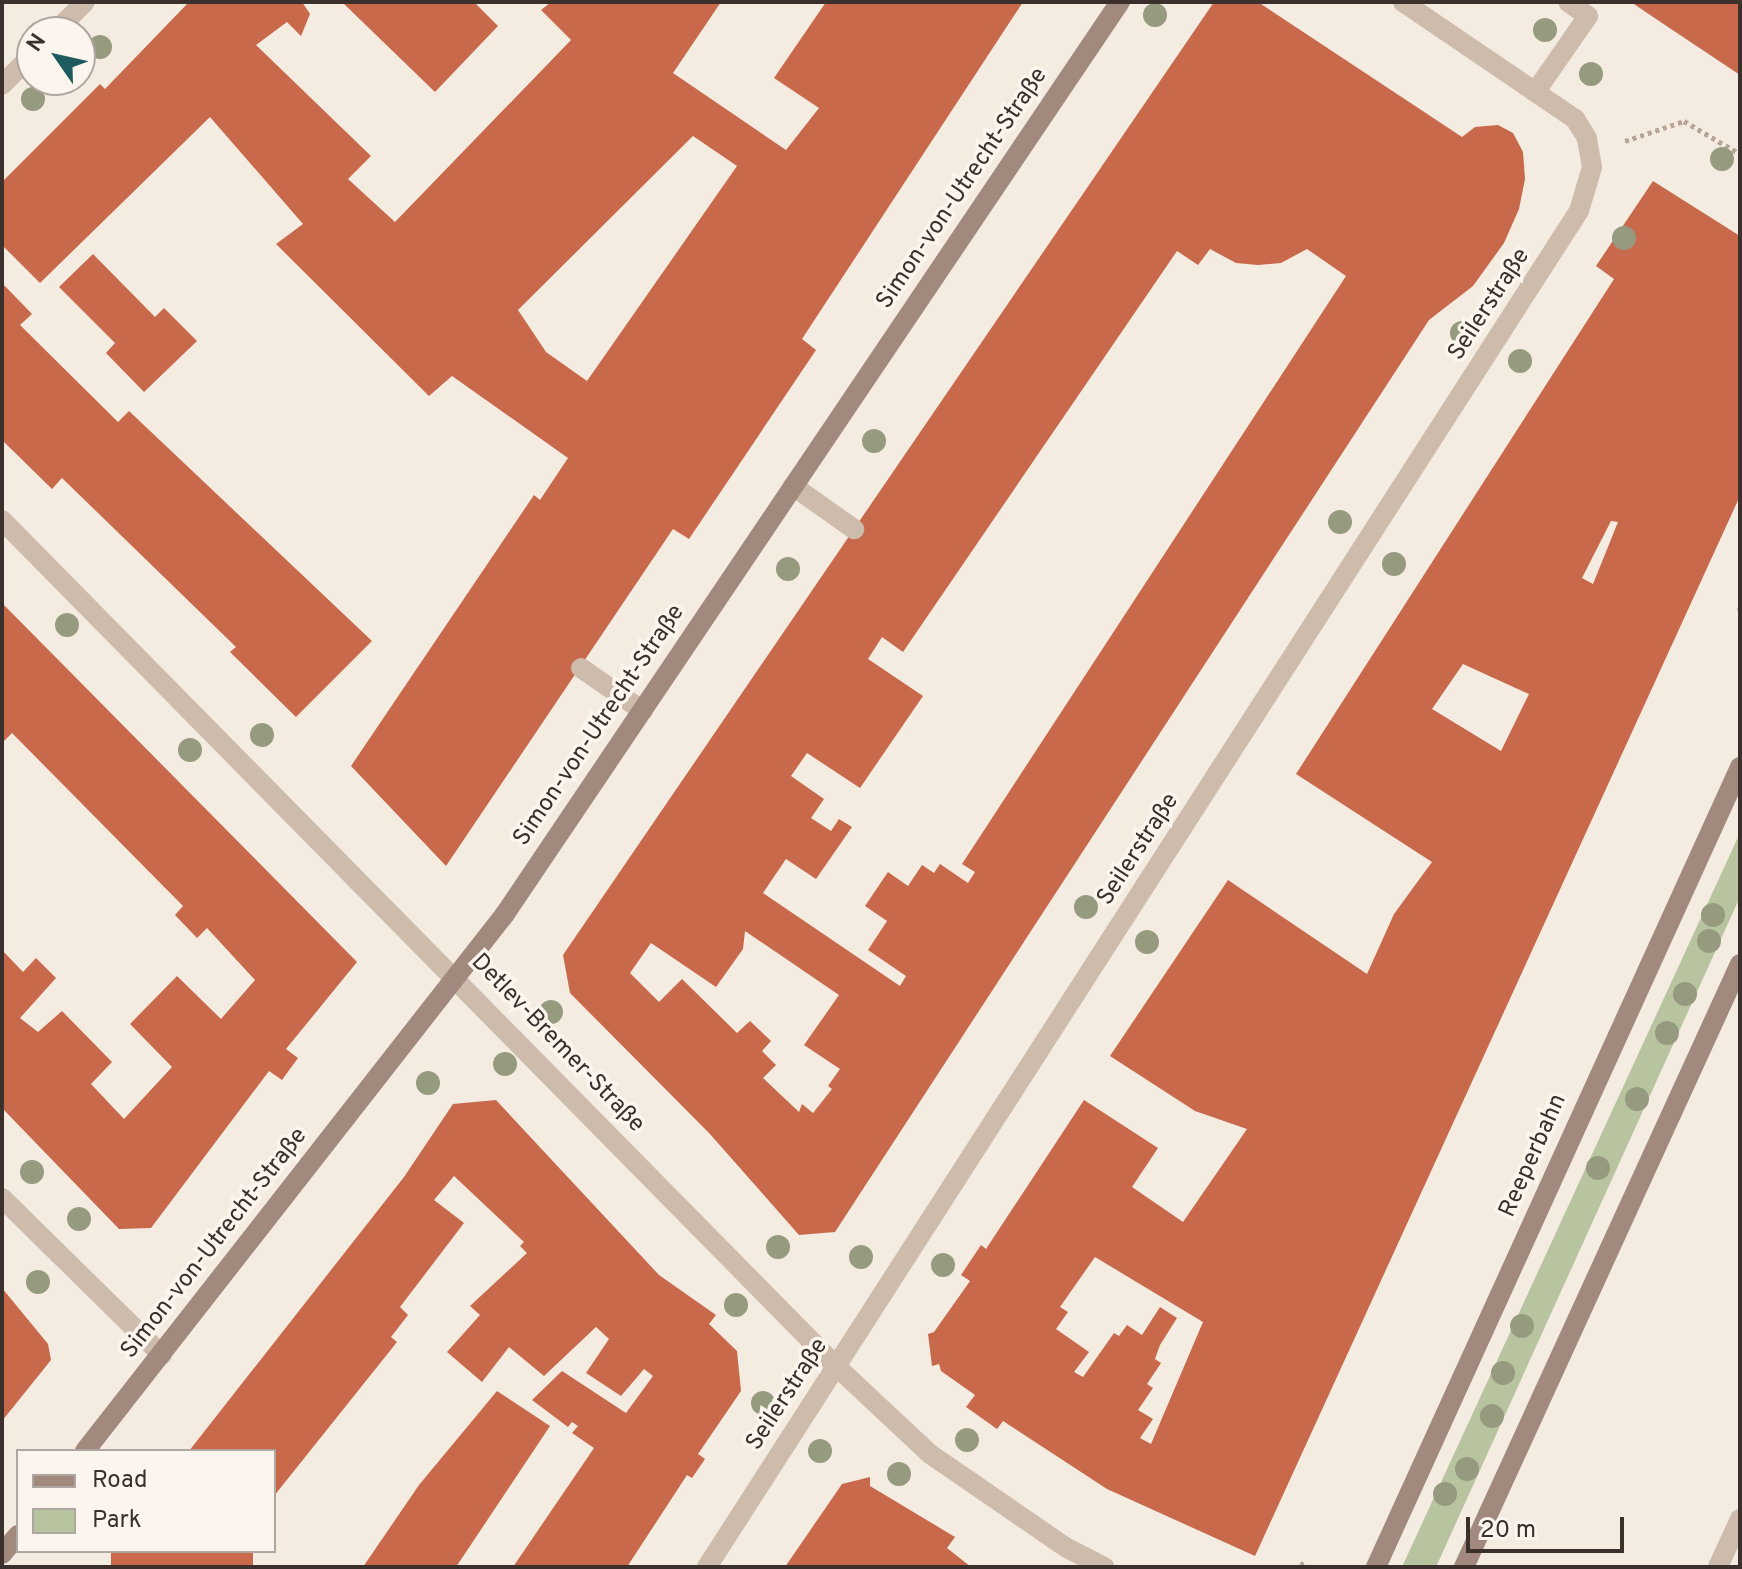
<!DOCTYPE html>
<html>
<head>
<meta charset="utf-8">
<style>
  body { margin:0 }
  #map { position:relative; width:1742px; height:1569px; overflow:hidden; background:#f4ebe1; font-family:Overpass,sans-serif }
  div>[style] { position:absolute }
  .green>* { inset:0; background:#b8c4a0 }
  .building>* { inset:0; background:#c8694b; transform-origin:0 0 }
  .path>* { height:5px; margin-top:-2.5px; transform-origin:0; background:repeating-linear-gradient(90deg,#b9a596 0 4px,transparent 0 8px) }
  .lane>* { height:20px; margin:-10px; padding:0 10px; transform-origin:10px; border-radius:10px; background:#cdbbac }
  .street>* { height:20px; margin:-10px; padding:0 10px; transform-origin:10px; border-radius:10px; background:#cdbbac }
  .secondary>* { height:20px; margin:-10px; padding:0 10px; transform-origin:10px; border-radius:10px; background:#a18a7d }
  .trees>* { width:24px; height:24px; margin:-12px; border-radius:50%; background:#969b7f }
  span { translate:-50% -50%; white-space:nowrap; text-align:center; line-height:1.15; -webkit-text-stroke:7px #fbf5ee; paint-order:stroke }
  .street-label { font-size:24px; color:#3b302b }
  .frame { position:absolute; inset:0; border:4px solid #3b302b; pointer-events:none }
  .legend { position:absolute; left:16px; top:1449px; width:260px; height:104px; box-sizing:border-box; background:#fbf5ee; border:2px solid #aea6a0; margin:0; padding:10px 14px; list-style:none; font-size:24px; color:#3b302b }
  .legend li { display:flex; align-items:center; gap:16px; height:40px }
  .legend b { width:40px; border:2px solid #aea6a0 }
  .north { position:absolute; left:16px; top:16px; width:80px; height:80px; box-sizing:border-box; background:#fbf5ee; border:2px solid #aea6a0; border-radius:50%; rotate:304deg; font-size:22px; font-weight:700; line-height:32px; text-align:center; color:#3b302b }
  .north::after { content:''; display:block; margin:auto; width:28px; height:36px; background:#1f5a5e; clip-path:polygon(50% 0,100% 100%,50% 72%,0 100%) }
  .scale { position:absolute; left:1466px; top:1517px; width:158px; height:36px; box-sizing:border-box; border:4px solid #3b302b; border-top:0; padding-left:10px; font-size:24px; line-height:28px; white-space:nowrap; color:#3b302b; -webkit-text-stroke:6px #fbf5ee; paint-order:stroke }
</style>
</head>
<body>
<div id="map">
  <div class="green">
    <i style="clip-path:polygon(1740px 833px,1740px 897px,1436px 1567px,1402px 1567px)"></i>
  </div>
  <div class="building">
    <i style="clip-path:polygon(evenodd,189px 2px,302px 2px,310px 14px,301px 36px,287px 22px,256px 45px,371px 156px,348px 179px,395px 222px,571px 40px,541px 10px,551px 2px,721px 2px,673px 73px,786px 150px,819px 108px,774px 78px,826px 2px,1023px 2px,802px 339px,816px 350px,689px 539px,673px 529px,446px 866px,351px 766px,534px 495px,540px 500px,568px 458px,452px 376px,429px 396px,276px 244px,303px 224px,210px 117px,40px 283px,2px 245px,2px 182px,100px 84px,105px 89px,189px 2px,693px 136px,737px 166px,587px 381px,546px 352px,518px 310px,693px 136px)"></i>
    <i style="clip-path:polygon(342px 2px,474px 2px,498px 26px,435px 92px)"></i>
    <i style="clip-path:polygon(evenodd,1214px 2px,1258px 2px,1462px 137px,1475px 127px,1498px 125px,1513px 133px,1523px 152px,1525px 179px,1519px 209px,1504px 243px,1473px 286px,1429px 320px,835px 1232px,799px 1235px,709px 1133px,570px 993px,563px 955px,1214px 2px,1210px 249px,1236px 263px,1258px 265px,1281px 263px,1307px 249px,1346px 276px,962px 864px,975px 872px,968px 883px,940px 864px,934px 873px,922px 865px,908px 886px,888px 872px,865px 906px,887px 921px,868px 950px,906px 976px,900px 986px,763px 893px,786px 859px,816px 879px,852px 827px,839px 819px,831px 831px,811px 818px,824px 799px,791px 776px,807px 753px,860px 788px,923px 696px,868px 659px,882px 637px,903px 652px,1177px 251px,1198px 265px,1210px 249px,1214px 2px,745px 931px,839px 995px,804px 1045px,840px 1069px,828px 1086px,832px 1089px,813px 1113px,802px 1104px,799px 1112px,763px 1078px,776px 1065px,762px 1051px,771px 1041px,750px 1021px,737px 1033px,682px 979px,659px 1002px,630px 973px,651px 943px,716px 987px,743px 949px,745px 931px)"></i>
    <i style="clip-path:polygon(1631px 2px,1740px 2px,1740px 75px,1659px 21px)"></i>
    <i style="clip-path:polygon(evenodd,1653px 181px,1740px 236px,1740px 496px,1255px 1556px,1107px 1489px,1003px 1421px,997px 1429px,966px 1407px,975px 1395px,941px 1371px,939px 1364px,932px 1366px,928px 1334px,934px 1332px,970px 1281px,961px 1275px,981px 1245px,986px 1249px,1084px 1100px,1158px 1148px,1132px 1187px,1183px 1222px,1247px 1129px,1195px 1111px,1110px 1056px,1228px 880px,1367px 974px,1394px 914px,1432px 862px,1296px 774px,1614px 279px,1596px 266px,1653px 181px,1611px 521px,1618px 522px,1593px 584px,1582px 578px,1611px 521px,1653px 181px,1463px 664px,1529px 694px,1501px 751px,1432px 709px,1463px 664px,1653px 181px,1095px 1257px,1203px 1322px,1151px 1444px,1140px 1438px,1153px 1419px,1138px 1410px,1153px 1388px,1147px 1384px,1161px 1363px,1155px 1359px,1160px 1345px,1177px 1318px,1160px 1307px,1142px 1335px,1127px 1325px,1119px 1336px,1114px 1333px,1083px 1377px,1074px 1372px,1089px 1352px,1056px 1329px,1068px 1312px,1060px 1307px,1095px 1257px)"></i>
    <i style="clip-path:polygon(93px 254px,155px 317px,164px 308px,197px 341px,144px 392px,106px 353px,115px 343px,59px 287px)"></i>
    <i style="clip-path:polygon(2px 283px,32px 314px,20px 325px,118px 422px,129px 411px,372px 641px,296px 717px,230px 652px,236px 647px,62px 478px,52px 489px,2px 440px)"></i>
    <i style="clip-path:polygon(2px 603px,357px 962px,286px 1049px,298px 1058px,282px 1080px,269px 1071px,151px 1228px,119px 1229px,2px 1108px,2px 950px,23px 972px,36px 958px,56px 978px,20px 1018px,38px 1032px,62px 1011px,112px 1062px,91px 1084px,124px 1119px,172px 1067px,130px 1024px,177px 976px,221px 1019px,255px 980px,207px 928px,197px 938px,175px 915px,183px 906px,12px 733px,2px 743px)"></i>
    <i style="clip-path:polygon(496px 1100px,659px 1275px,716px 1315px,709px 1324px,737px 1351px,741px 1391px,698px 1454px,705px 1459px,692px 1478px,687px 1475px,627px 1567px,513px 1567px,594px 1448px,572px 1433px,578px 1426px,572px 1422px,568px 1427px,532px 1400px,562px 1371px,626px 1413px,653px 1376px,644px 1369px,621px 1396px,586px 1373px,609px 1339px,596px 1327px,544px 1376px,509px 1347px,482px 1382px,447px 1352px,480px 1315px,470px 1306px,527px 1253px,520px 1246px,524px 1242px,454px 1176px,434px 1200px,464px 1223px,400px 1307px,408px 1315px,391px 1337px,397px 1342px,274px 1496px,274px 1451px,189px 1451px,404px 1177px,453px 1104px)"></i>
    <i style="clip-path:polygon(2px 1288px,48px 1344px,51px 1360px,2px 1421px)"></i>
    <i style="clip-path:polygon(497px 1391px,550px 1426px,456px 1567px,363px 1567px,419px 1485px)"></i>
    <i style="clip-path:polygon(870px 1477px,870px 1486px,955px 1537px,947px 1548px,971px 1567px,785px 1567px,842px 1484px)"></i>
    <i style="left:111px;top:1551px;width:142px;height:21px"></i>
  </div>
  <div class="path">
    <i style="left:1625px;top:141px;width:62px;rotate:-18.7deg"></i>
    <i style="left:1684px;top:121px;width:65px;rotate:30.5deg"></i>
    <i style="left:1738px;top:607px;width:2px;rotate:27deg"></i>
    <i style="left:1300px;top:1563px;width:10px;rotate:24deg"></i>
  </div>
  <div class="lane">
    <i style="left:1536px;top:91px;width:91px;rotate:-55.3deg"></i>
    <i style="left:1588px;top:16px;width:24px;rotate:-145deg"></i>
    <i style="left:793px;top:486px;width:75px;rotate:35.2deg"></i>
    <i style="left:581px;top:668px;width:75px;rotate:34.7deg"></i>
  </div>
  <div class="street">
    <i style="left:55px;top:32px;width:42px;rotate:-45deg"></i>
    <i style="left:2px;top:85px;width:42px;rotate:-45deg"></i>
    <i style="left:2px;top:520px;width:1189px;rotate:45.41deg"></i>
    <i style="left:837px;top:1367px;width:127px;rotate:43.1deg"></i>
    <i style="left:930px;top:1454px;width:166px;rotate:34.5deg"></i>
    <i style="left:1067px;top:1548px;width:42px;rotate:27.2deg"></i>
    <i style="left:2px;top:1198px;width:224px;rotate:44.5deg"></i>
    <i style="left:707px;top:1567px;width:1612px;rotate:-57.26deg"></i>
    <i style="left:1579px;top:211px;width:46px;rotate:-73.5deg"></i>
    <i style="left:1592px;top:167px;width:29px;rotate:-100deg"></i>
    <i style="left:1587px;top:138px;width:22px;rotate:-122deg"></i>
    <i style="left:1575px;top:119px;width:208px;rotate:-145.8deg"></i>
    <i style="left:1718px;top:1567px;width:53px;rotate:-65.4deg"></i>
  </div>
  <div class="secondary">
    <i style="left:85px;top:1451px;width:682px;rotate:-51.97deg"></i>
    <i style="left:505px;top:914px;width:1100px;rotate:-56.01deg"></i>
    <i style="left:2px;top:1554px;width:25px;rotate:-50deg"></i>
    <i style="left:1376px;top:1567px;width:879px;rotate:-65.53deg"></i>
    <i style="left:1464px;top:1567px;width:663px;rotate:-65.41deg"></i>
  </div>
  <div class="trees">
    <i style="left:1155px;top:15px"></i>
    <i style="left:1545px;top:30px"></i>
    <i style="left:100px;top:47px"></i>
    <i style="left:1591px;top:74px"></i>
    <i style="left:33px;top:99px"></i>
    <i style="left:1722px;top:159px"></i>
    <i style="left:1624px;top:238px"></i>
    <i style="left:1462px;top:333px"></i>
    <i style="left:1520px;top:361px"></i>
    <i style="left:874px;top:441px"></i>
    <i style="left:1340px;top:522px"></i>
    <i style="left:1394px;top:564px"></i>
    <i style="left:788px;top:569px"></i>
    <i style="left:67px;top:625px"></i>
    <i style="left:262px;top:735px"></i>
    <i style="left:190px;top:750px"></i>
    <i style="left:1086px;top:907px"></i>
    <i style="left:1713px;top:915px"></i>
    <i style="left:1709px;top:941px"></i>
    <i style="left:1147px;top:942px"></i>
    <i style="left:1685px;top:994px"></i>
    <i style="left:551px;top:1012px"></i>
    <i style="left:1667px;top:1033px"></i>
    <i style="left:505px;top:1064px"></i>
    <i style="left:428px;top:1083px"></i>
    <i style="left:1637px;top:1099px"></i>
    <i style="left:1598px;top:1168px"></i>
    <i style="left:32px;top:1172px"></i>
    <i style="left:79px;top:1219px"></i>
    <i style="left:778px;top:1247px"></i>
    <i style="left:861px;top:1257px"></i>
    <i style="left:943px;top:1265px"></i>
    <i style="left:38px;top:1282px"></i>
    <i style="left:736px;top:1305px"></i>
    <i style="left:1522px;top:1326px"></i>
    <i style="left:1503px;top:1373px"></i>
    <i style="left:763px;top:1403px"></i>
    <i style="left:1492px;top:1416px"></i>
    <i style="left:967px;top:1440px"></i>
    <i style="left:820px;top:1451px"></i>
    <i style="left:1467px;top:1469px"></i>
    <i style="left:899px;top:1474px"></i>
    <i style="left:1445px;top:1494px"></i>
  </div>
  <div class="street-label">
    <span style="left:963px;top:189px;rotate:-56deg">Simon-von-Utrecht-Straße</span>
    <span style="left:1490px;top:305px;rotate:-57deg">Seilerstraße</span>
    <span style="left:600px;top:726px;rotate:-56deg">Simon-von-Utrecht-Straße</span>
    <span style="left:1139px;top:850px;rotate:-57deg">Seilerstraße</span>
    <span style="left:557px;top:1044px;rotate:46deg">Detlev-Bremer-Straße</span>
    <span style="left:1534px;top:1156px;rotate:-66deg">Reeperbahn</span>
    <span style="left:215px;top:1244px;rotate:-52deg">Simon-von-Utrecht-Straße</span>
    <span style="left:788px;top:1395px;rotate:-57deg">Seilerstraße</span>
  </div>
  <div class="frame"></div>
  <ul class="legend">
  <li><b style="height:10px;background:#a18a7d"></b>Road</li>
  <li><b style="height:22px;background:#b8c4a0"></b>Park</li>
  </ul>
  <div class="north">N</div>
  <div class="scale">20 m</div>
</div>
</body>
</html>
